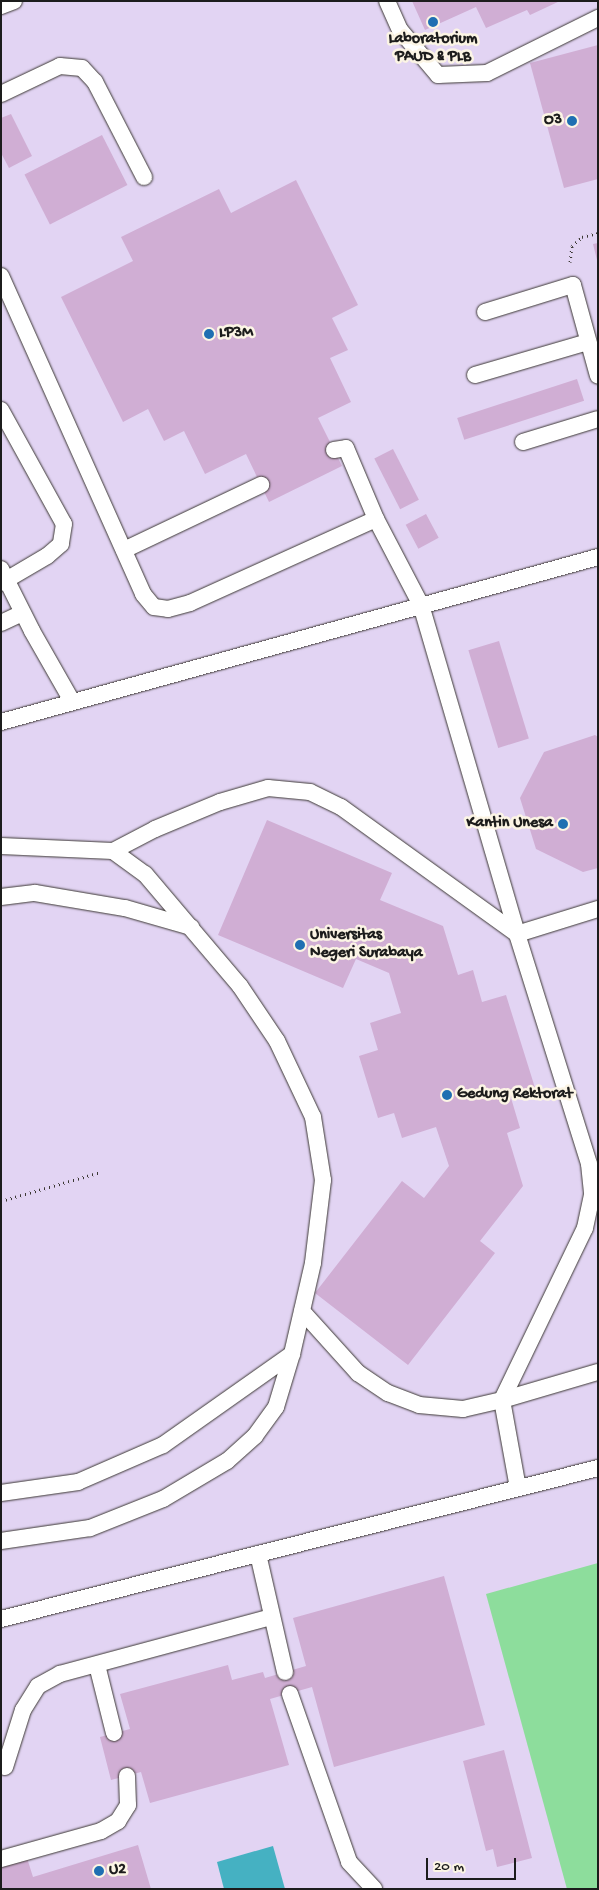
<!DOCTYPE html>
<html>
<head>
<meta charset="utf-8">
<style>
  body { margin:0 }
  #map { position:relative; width:599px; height:1890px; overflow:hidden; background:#f3d9ba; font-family:"Gochi Hand",sans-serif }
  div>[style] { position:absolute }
  .built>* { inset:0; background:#e2d4f3; transform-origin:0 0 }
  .green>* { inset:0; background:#8ddd9c }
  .water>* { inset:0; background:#45b1c2 }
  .building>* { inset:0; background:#d0aed4; transform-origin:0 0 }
  .path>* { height:3px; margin-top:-1.5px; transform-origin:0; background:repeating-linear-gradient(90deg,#3c3834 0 1px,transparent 0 5px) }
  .roads { filter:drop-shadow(0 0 1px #3c3834) drop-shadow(0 0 1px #3c3834) }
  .service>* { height:16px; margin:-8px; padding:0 8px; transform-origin:8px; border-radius:8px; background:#fff }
  .dots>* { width:14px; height:14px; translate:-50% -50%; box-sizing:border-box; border:2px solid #fcf5e5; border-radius:50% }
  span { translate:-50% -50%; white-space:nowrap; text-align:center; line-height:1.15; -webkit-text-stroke:5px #fcf5e5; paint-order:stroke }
  .poi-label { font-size:16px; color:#1c1c1c; font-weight:700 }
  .right { translate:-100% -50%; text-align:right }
  .left { translate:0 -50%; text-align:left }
  .frame { position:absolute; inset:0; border:2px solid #1c1c1c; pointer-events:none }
  .scale { position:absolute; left:426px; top:1858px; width:90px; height:22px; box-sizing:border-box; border:2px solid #1c1c1c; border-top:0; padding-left:6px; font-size:15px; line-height:18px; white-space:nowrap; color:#1c1c1c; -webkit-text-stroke:4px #fcf5e5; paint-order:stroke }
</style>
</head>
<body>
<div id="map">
  <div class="built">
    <i style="left:1px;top:1px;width:597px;height:1888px"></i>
  </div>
  <div class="green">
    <i style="clip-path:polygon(598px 1563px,598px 1889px,567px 1889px,486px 1594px)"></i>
  </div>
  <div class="water">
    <i style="clip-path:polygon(273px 1846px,285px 1889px,224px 1889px,217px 1862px)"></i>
  </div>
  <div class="building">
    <i style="clip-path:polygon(412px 1px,560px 1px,530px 15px,527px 10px,486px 28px,476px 7px,425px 30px)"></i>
    <i style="clip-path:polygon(598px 45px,598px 179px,564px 188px,530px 63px)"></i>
    <i style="clip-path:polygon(11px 114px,32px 156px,9px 168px,1px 153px,1px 118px)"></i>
    <i style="left:102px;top:135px;width:56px;height:87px;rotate:63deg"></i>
    <i style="clip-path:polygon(296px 180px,358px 305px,332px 318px,348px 350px,330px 358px,351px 402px,318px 418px,342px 466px,269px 502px,246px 454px,205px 474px,184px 431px,164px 441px,148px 409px,123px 422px,61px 297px,133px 261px,121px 237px,219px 189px,231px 213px)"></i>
    <i style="clip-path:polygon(598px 243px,598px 260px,597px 260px,593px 244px)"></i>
    <i style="left:577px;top:379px;width:23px;height:126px;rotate:72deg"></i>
    <i style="left:393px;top:449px;width:57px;height:21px;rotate:63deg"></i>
    <i style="left:426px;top:514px;width:27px;height:23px;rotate:62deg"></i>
    <i style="left:499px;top:641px;width:102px;height:32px;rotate:73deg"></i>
    <i style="clip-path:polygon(595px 735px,598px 737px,598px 868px,583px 872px,536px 849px,520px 798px,544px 752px)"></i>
    <i style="clip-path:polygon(267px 820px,392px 873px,380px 900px,443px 926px,458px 975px,473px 970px,482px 1002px,506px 995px,536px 1091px,511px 1098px,520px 1128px,507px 1133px,523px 1186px,480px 1241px,495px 1253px,408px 1365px,315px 1293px,402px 1181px,424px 1198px,449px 1166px,436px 1127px,402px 1138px,394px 1113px,378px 1118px,359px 1056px,378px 1050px,370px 1023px,401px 1013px,389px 973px,356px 959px,343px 988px,218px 935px)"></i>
    <i style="clip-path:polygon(444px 1576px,485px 1725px,334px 1767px,312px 1687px,270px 1699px,289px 1765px,150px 1803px,141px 1772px,111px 1780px,100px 1737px,130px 1729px,120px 1694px,228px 1665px,232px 1680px,263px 1672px,265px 1678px,306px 1666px,293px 1618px)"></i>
    <i style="clip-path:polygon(504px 1750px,532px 1858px,497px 1867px,493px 1849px,486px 1851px,463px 1761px)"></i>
    <i style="clip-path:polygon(138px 1845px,151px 1889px,1px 1889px,1px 1865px,27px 1858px,33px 1877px)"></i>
  </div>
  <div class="path">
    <i style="left:570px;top:262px;width:16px;rotate:-83deg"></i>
    <i style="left:572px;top:246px;width:13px;rotate:-42deg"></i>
    <i style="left:582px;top:237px;width:16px;rotate:-14deg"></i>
    <i style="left:1px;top:1201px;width:104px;rotate:-16.2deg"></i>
  </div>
  <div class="roads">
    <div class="service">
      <i style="left:387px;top:1px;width:32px;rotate:66deg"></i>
      <i style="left:400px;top:30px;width:59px;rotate:49.8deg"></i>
      <i style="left:438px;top:75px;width:49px;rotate:-2.3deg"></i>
      <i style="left:487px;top:73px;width:124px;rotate:-26.4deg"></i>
      <i style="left:1px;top:6px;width:14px;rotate:-21deg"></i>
      <i style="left:1px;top:94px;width:65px;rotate:-25.4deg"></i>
      <i style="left:60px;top:66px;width:22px;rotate:5deg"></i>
      <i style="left:82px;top:68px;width:19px;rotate:47deg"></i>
      <i style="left:95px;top:82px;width:107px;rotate:62.7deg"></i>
      <i style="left:1px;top:276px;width:348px;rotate:65.9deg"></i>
      <i style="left:143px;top:594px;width:17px;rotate:50deg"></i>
      <i style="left:154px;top:607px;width:14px;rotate:8deg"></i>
      <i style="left:168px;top:609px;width:23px;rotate:-15deg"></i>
      <i style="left:190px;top:603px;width:204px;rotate:-24.3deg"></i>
      <i style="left:485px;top:312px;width:92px;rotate:-17.1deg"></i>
      <i style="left:573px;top:285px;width:94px;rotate:74.6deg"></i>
      <i style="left:475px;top:375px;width:118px;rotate:-16.3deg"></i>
      <i style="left:1px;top:410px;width:130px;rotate:61.1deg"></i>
      <i style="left:64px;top:524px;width:20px;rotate:99deg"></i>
      <i style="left:61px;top:544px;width:18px;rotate:139deg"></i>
      <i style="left:47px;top:556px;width:53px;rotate:149.6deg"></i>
      <i style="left:523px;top:442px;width:78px;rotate:-17deg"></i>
      <i style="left:334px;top:450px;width:12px;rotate:-9deg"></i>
      <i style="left:346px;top:448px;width:77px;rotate:67.1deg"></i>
      <i style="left:376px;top:519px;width:97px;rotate:62.4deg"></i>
      <i style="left:421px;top:605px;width:343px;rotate:73.7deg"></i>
      <i style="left:517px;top:934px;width:241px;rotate:72.6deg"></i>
      <i style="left:589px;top:1164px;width:31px;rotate:84deg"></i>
      <i style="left:592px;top:1195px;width:34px;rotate:102deg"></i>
      <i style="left:585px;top:1228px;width:191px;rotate:115.8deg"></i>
      <i style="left:124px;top:550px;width:152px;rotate:-25.4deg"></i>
      <i style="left:1px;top:569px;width:69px;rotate:63.4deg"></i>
      <i style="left:32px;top:631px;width:81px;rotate:60.3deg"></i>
      <i style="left:1px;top:623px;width:23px;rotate:-25deg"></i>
      <i style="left:1px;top:722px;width:619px;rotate:-15.45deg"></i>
      <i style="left:1px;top:846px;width:112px;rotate:2.6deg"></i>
      <i style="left:113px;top:851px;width:39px;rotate:36deg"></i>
      <i style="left:145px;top:874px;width:147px;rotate:49.7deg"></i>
      <i style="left:240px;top:986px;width:66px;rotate:56.1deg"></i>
      <i style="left:277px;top:1041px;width:84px;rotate:64.7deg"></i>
      <i style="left:313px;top:1117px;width:64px;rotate:81deg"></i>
      <i style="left:323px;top:1180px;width:84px;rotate:96.9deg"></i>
      <i style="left:313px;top:1263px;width:93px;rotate:103deg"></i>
      <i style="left:292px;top:1354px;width:55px;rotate:106.8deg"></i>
      <i style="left:276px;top:1407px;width:36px;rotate:126deg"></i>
      <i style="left:255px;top:1436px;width:38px;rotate:138deg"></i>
      <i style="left:227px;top:1461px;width:74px;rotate:149.3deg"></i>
      <i style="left:163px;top:1499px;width:79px;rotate:158.3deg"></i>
      <i style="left:90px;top:1528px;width:90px;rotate:171.7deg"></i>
      <i style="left:113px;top:851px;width:47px;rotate:-27.6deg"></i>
      <i style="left:155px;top:829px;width:70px;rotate:-22.6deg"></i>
      <i style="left:220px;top:802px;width:50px;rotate:-16.3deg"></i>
      <i style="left:268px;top:788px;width:42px;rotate:5.4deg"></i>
      <i style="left:310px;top:792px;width:34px;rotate:26deg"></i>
      <i style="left:341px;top:807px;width:217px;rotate:35.8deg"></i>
      <i style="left:517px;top:934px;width:85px;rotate:-17.2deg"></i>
      <i style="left:1px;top:897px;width:34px;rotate:-7deg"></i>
      <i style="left:35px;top:893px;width:91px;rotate:9.5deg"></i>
      <i style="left:125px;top:908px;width:69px;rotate:16.1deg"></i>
      <i style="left:302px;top:1311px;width:84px;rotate:47.9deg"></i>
      <i style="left:358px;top:1373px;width:36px;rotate:34deg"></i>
      <i style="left:388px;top:1393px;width:33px;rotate:21deg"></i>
      <i style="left:419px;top:1405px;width:44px;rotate:5.2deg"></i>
      <i style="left:463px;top:1409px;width:40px;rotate:-13deg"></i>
      <i style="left:502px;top:1400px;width:89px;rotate:79.7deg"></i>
      <i style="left:502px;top:1400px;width:100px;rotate:-16.3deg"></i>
      <i style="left:1px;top:1493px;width:78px;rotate:-8.1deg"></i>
      <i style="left:78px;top:1482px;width:93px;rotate:-23.5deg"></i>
      <i style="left:163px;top:1445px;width:158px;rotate:-35.2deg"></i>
      <i style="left:258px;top:1554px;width:121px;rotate:77.1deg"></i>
      <i style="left:1px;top:1619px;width:616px;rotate:-14.19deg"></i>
      <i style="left:97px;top:1665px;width:70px;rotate:76deg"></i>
      <i style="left:290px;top:1694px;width:178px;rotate:70.6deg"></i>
      <i style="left:349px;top:1862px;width:37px;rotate:47deg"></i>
      <i style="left:5px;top:1767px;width:60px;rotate:-72.5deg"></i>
      <i style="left:23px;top:1710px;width:28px;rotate:-58deg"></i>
      <i style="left:38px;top:1686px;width:25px;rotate:-29deg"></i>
      <i style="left:60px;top:1674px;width:219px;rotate:-15.1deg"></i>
      <i style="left:1px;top:1859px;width:104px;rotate:-15.6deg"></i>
      <i style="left:101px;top:1831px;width:20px;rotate:-30deg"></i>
      <i style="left:118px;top:1821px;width:19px;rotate:-58deg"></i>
      <i style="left:128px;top:1805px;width:29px;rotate:-92deg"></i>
    </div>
  </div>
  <div class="dots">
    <i style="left:433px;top:22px;background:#1f6fb2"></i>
    <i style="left:572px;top:121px;background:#1f6fb2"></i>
    <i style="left:209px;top:334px;background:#1f6fb2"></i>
    <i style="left:563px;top:824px;background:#1f6fb2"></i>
    <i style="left:300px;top:945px;background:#1f6fb2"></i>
    <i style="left:447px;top:1095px;background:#1f6fb2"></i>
    <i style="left:99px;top:1871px;background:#1f6fb2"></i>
  </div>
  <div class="poi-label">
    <span style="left:433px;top:49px">Laboratorium<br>PAUD &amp; PLB</span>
    <span class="right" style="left:562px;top:121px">O3</span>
    <span class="left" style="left:219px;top:334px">LP3M</span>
    <span class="right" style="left:553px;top:824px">Kantin Unesa</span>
    <span class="left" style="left:310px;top:945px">Universitas<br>Negeri Surabaya</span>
    <span class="left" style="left:457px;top:1095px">Gedung Rektorat</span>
    <span class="left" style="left:109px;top:1871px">U2</span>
  </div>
  <div class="frame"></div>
  <div class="scale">20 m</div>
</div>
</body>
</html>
